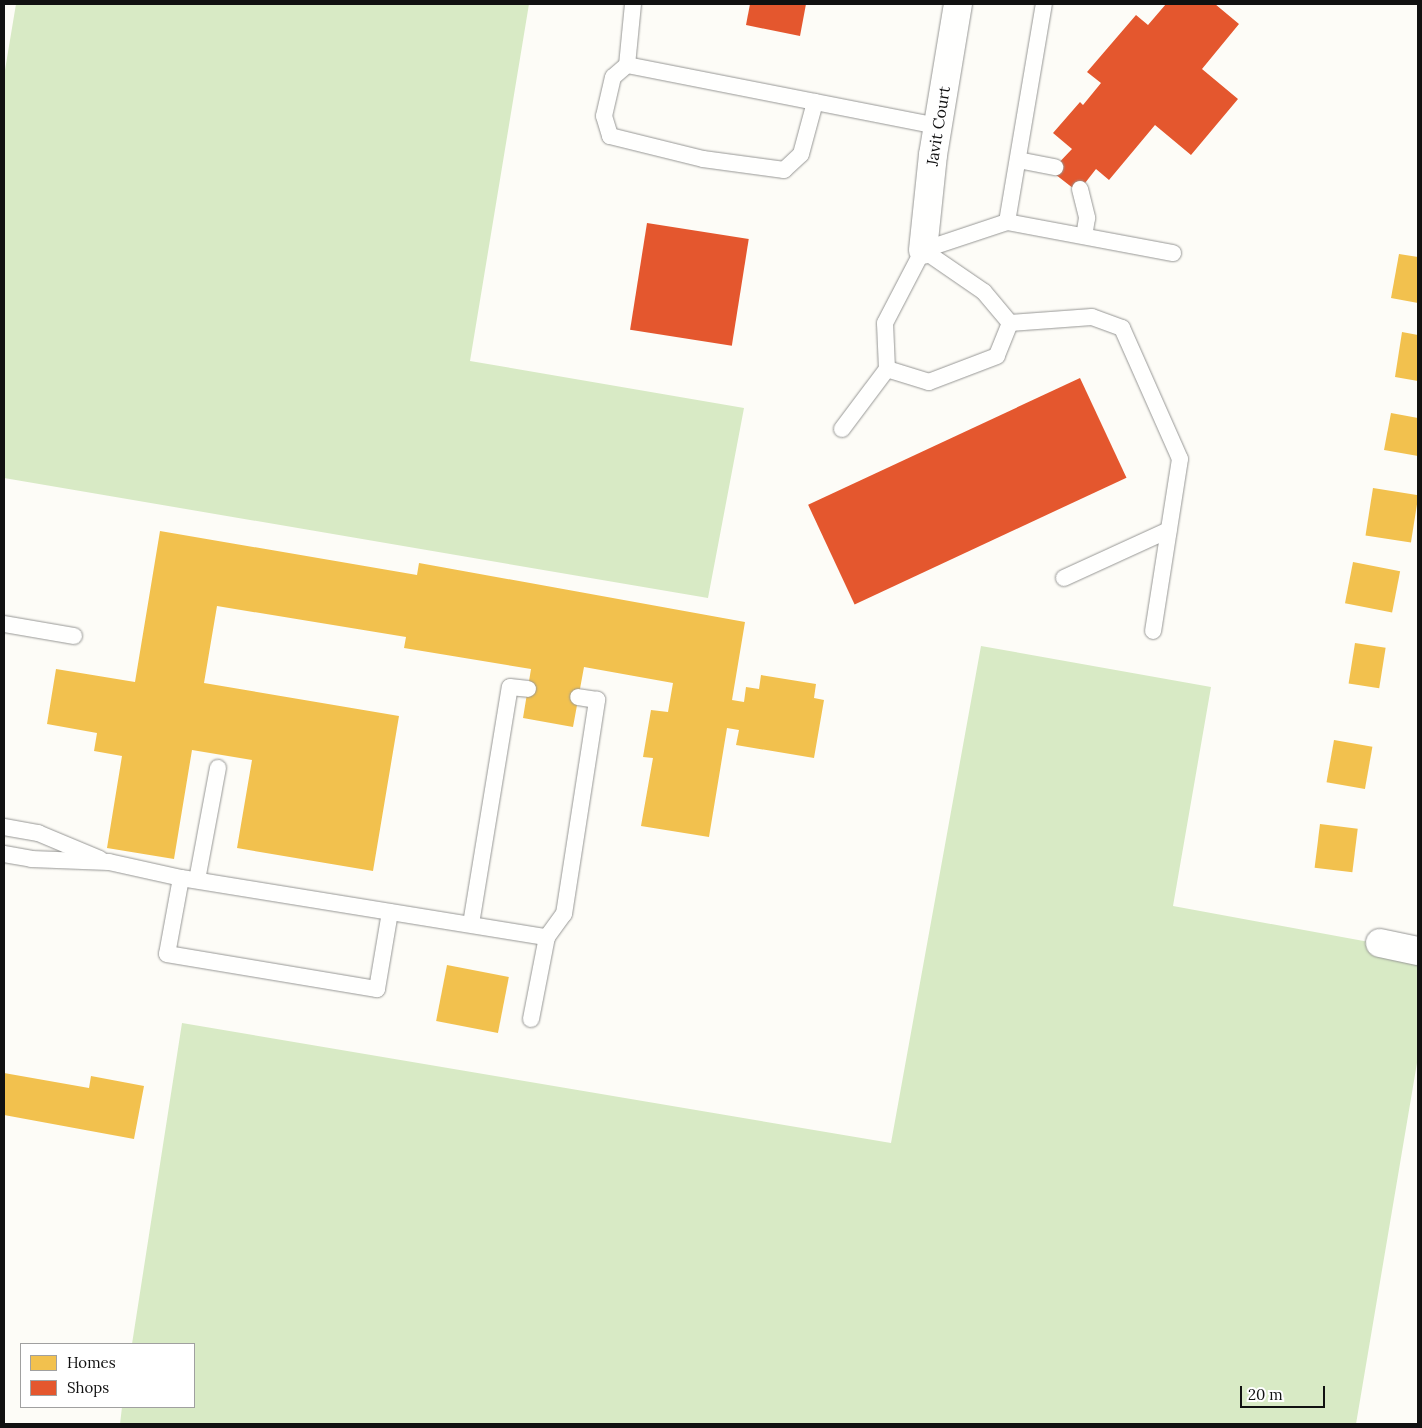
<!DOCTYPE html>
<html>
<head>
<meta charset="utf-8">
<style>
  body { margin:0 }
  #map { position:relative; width:1422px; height:1428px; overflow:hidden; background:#fdfcf7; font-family:Lora,serif }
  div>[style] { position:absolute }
  .forest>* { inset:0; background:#d8eac5 }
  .homes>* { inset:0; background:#f2c14e; transform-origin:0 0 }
  .shops>* { inset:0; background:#e4572e; transform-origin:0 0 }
  .roads { filter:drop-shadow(0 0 1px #979795) drop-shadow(0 0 1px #979795) }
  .service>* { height:16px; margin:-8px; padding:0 8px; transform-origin:8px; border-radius:8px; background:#fffffe }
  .minor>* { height:28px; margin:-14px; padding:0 14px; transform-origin:14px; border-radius:14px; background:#fffffe }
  span { translate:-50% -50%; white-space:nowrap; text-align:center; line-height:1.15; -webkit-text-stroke:5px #fff; paint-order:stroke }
  .street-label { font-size:16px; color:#111 }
  .frame { position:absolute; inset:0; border:5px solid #111; pointer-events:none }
  .legend { position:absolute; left:20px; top:1343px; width:175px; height:65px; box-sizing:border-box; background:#fff; border:1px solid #a0a0a0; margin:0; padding:6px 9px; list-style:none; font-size:15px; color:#111 }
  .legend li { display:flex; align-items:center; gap:10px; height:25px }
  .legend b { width:25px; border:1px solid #a0a0a0 }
  .scale { position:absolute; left:1240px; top:1386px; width:85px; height:22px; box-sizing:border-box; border:2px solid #111; border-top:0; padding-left:6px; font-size:15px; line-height:18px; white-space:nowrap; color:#111; -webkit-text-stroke:4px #fff; paint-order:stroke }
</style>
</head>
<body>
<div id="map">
  <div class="forest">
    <i style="clip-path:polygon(16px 4px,529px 4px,470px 361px,744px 408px,708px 598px,4px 478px,4px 76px)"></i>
    <i style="clip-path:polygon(981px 646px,1211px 687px,1173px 906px,1418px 951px,1418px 1057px,1356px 1424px,120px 1424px,122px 1407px,194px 1407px,194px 1344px,132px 1344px,182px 1023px,891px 1143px)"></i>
  </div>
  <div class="homes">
    <i style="clip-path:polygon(1399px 254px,1418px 257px,1418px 303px,1391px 298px)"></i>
    <i style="clip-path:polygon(1402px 332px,1418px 335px,1418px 381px,1395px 377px)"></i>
    <i style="clip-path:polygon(1391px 413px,1418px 418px,1418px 456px,1384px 450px)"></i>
    <i style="left:1373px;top:488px;width:46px;height:48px;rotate:9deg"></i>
    <i style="clip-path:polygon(160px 531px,417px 575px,419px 563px,745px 622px,732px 700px,744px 702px,746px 687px,759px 689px,761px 675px,816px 684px,814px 698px,824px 700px,814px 758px,736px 745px,739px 730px,727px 728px,709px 837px,641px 826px,653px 758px,643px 757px,651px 710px,668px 712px,673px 683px,584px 667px,573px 727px,523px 718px,531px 669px,404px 648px,406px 637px,217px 606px,204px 683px,399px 716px,373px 871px,237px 848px,252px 760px,192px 750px,174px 859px,107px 848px,122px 756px,94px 751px,97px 733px,47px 724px,56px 669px,135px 682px)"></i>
    <i style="left:1353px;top:562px;width:48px;height:42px;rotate:11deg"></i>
    <i style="left:1355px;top:643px;width:31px;height:41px;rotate:9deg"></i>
    <i style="left:1334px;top:740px;width:39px;height:43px;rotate:10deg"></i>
    <i style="left:1320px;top:824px;width:38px;height:44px;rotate:7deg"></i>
    <i style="left:447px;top:965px;width:63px;height:57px;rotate:11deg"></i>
    <i style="clip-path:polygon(4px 1073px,89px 1088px,91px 1076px,144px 1086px,134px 1139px,4px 1115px)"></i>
  </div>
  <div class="shops">
    <i style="clip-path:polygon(750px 4px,806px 4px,800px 36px,746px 25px)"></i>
    <i style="clip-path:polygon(1166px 4px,1215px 4px,1239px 24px,1202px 69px,1238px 99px,1191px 155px,1155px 125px,1109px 180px,1096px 169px,1078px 192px,1051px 171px,1072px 149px,1053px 133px,1080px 102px,1083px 105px,1101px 83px,1087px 72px,1136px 15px,1148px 25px)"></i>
    <i style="left:647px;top:223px;width:103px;height:108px;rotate:9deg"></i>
    <i style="left:1080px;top:378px;width:110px;height:300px;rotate:65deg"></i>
  </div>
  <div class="roads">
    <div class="service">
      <i style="left:633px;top:4px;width:61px;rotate:95.6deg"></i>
      <i style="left:627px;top:65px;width:317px;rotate:11.1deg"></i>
      <i style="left:627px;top:65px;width:18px;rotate:139deg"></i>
      <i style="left:613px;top:77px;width:40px;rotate:103deg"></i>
      <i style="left:604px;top:116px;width:21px;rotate:73deg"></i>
      <i style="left:610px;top:136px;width:96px;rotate:13.9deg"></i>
      <i style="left:703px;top:159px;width:82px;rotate:7.7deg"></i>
      <i style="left:784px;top:170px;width:23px;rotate:-43deg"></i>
      <i style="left:801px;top:154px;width:54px;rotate:-74.9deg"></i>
      <i style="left:1018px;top:160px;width:38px;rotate:11deg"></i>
      <i style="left:1080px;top:189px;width:30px;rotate:76deg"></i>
      <i style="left:1087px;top:218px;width:18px;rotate:99deg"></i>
      <i style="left:1007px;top:222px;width:169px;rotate:10.6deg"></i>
      <i style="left:923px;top:250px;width:74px;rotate:34.5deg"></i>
      <i style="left:984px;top:292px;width:40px;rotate:50deg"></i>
      <i style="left:1010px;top:323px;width:35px;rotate:112deg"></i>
      <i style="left:997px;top:356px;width:73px;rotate:159.1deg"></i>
      <i style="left:929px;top:382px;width:44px;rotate:-162.8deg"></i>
      <i style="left:887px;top:369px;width:46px;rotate:-92.5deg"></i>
      <i style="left:885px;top:323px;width:82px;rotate:-62.5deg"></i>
      <i style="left:923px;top:250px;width:89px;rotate:-18.4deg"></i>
      <i style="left:1007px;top:222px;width:221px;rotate:-80.4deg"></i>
      <i style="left:1010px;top:323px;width:82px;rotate:-4.2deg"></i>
      <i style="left:1092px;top:317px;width:32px;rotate:20deg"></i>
      <i style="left:1122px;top:328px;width:143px;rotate:66.1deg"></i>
      <i style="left:1180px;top:459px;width:174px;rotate:98.9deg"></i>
      <i style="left:842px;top:429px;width:75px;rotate:-53.1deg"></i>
      <i style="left:1064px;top:578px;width:115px;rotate:-24.6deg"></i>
      <i style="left:4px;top:624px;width:71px;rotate:9.7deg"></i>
      <i style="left:4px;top:827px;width:35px;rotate:10deg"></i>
      <i style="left:38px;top:833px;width:67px;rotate:22.8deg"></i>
      <i style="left:4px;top:854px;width:27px;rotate:10deg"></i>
      <i style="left:31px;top:859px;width:78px;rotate:2.2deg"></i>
      <i style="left:109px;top:862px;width:74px;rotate:12.5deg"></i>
      <i style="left:181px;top:878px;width:371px;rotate:9.2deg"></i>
      <i style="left:547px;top:937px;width:29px;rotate:-54deg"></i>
      <i style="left:564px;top:914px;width:217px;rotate:-81.2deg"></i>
      <i style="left:597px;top:700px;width:19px;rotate:-171deg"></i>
      <i style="left:181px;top:878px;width:77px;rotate:100.4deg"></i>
      <i style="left:167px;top:954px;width:213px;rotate:9.5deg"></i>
      <i style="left:377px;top:989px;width:78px;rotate:-80.4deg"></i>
      <i style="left:197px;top:880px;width:114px;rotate:-79.4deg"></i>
      <i style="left:471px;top:924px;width:240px;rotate:-80.7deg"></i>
      <i style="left:510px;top:687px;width:18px;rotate:6deg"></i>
      <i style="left:531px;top:1019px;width:84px;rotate:-79deg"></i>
    </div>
    <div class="minor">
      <i style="left:923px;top:250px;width:96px;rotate:-84deg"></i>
      <i style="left:933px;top:155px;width:153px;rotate:-80.6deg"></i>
      <i style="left:1380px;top:943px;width:39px;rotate:12deg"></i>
    </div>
  </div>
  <div class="street-label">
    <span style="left:938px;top:126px;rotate:-81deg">Javit Court</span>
  </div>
  <div class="frame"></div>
  <ul class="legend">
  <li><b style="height:14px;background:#f2c14e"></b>Homes</li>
  <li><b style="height:14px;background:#e4572e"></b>Shops</li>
  </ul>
  <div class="scale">20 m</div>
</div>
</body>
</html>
